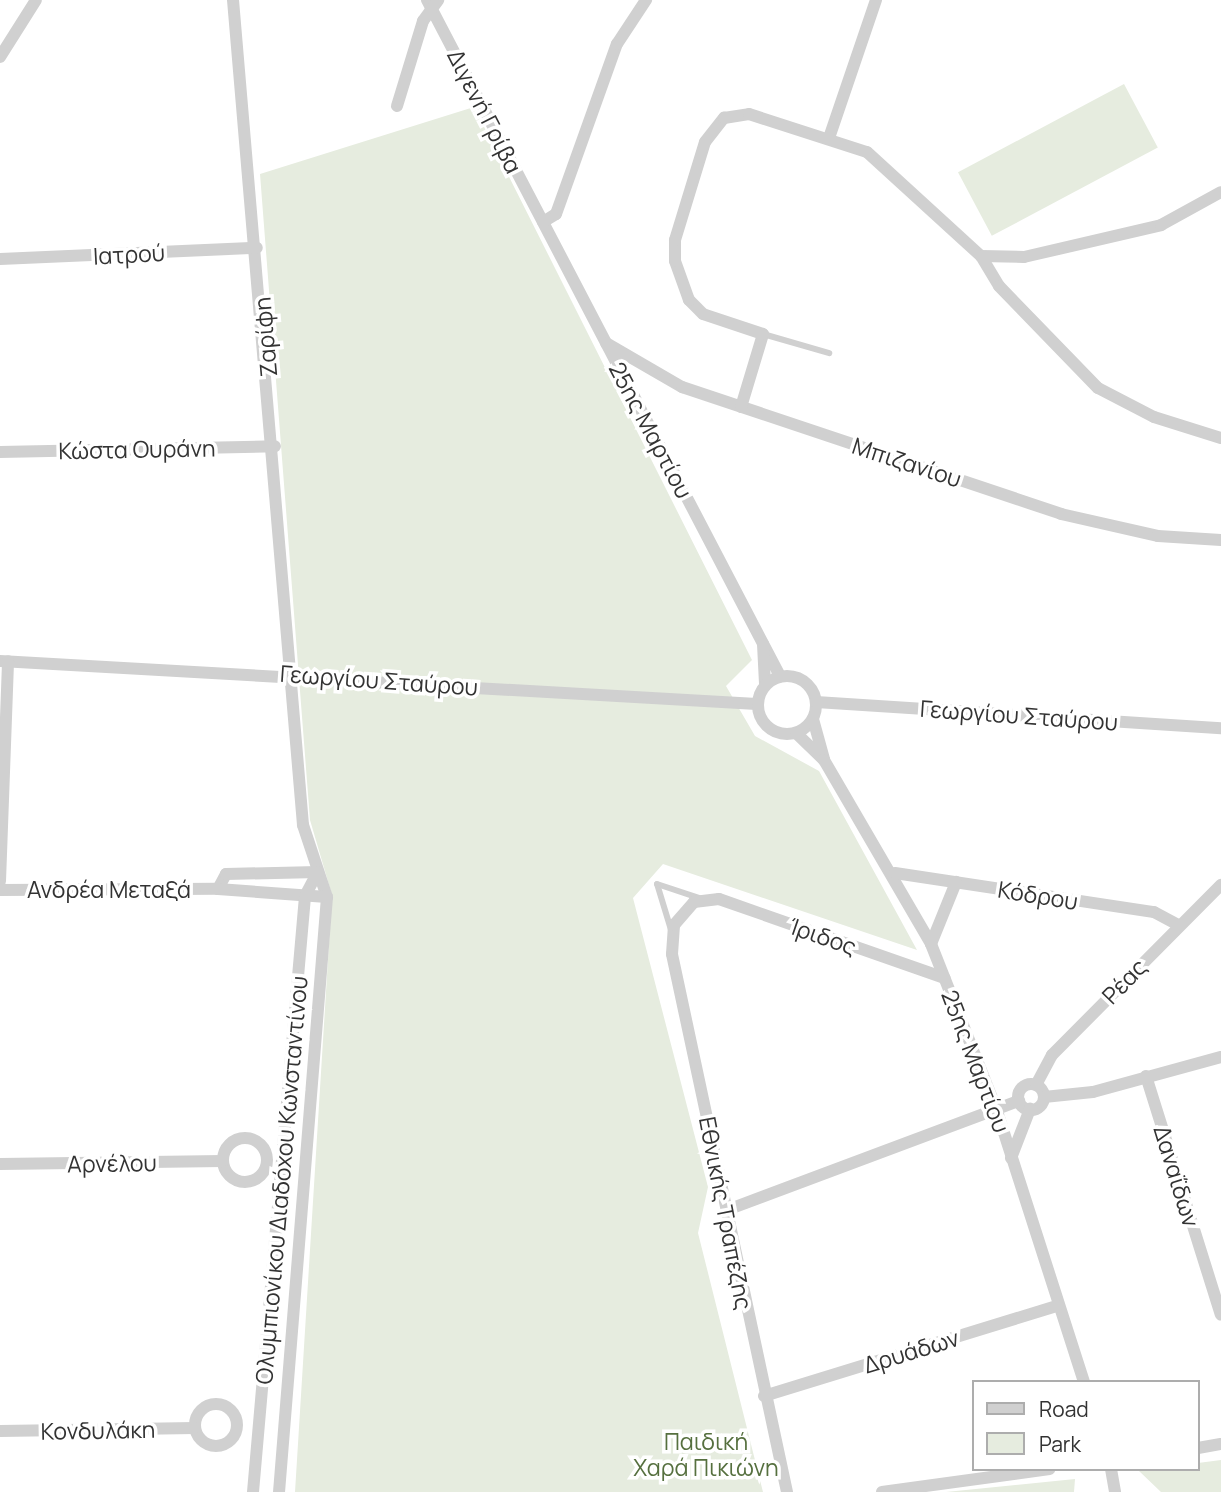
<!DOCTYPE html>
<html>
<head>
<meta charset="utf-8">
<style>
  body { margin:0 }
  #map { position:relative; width:1221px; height:1492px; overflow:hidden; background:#fff; font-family:Manrope,sans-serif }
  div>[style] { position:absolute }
  .green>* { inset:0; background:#e6ecdf; transform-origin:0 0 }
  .service>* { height:6px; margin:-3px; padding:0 3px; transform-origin:3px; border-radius:3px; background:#d0d0d0 }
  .minor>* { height:12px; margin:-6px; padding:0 6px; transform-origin:6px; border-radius:6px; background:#d0d0d0 }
  .minor>.ring { margin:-6px; padding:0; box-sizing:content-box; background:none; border:12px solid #d0d0d0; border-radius:50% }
  span { translate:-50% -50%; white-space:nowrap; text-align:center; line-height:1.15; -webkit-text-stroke:7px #fff; paint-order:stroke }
  .street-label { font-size:23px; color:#333 }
  .park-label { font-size:23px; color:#56703f }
  .legend { position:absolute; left:972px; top:1380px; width:228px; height:91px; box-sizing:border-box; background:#fff; border:2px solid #adadad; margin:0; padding:9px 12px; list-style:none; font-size:21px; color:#333 }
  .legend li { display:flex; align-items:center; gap:14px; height:35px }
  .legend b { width:35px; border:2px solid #adadad }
</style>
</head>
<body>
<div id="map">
  <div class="green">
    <i style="left:1124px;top:84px;width:72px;height:188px;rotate:62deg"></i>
    <i style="clip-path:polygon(474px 107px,752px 660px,726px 686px,755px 736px,819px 771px,917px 950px,663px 864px,633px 898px,708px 1187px,698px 1233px,763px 1492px,295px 1492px,332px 895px,310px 820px,260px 174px)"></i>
    <i style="clip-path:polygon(1221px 1460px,1221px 1492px,1161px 1492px,1139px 1471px,1198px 1469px,1198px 1463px)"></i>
    <i style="clip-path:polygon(1075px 1479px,1074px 1492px,946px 1492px)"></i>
  </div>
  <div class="service">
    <i style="left:763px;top:334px;width:69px;rotate:16.1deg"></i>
    <i style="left:672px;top:933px;width:51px;rotate:-107deg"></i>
    <i style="left:657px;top:884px;width:44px;rotate:18.4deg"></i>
  </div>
  <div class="minor">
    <i style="left:233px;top:0;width:828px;rotate:85.15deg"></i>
    <i style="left:303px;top:825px;width:76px;rotate:71.6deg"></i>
    <i style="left:327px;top:897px;width:597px;rotate:94.61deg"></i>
    <i style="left:427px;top:0;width:763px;rotate:62.43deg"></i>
    <i style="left:0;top:57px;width:67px;rotate:-57.7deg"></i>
    <i style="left:397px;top:106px;width:89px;rotate:-73deg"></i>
    <i style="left:423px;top:21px;width:26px;rotate:-54deg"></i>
    <i style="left:829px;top:138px;width:146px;rotate:-71.2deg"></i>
    <i style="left:543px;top:222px;width:15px;rotate:-32deg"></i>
    <i style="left:556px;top:214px;width:181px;rotate:-70.3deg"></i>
    <i style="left:617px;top:44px;width:53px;rotate:-56.6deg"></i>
    <i style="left:981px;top:256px;width:35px;rotate:59deg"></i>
    <i style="left:999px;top:286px;width:142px;rotate:45.9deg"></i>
    <i style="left:1098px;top:388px;width:63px;rotate:27.4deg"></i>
    <i style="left:1154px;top:417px;width:70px;rotate:17.4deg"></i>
    <i style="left:0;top:259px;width:257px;rotate:-2.5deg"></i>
    <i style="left:606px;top:343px;width:88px;rotate:30.1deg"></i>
    <i style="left:682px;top:387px;width:400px;rotate:18.5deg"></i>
    <i style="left:1061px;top:514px;width:99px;rotate:12.8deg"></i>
    <i style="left:1158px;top:536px;width:63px;rotate:3.6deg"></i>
    <i style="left:741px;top:407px;width:76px;rotate:-73.2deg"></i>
    <i style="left:763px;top:334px;width:63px;rotate:-161.6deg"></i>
    <i style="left:703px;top:314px;width:20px;rotate:-135deg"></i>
    <i style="left:689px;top:300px;width:41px;rotate:-109.7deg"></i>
    <i style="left:675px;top:261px;width:21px;rotate:-90deg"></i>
    <i style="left:675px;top:240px;width:102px;rotate:-73deg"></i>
    <i style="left:705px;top:142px;width:31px;rotate:-52deg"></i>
    <i style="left:724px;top:118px;width:25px;rotate:-9deg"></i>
    <i style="left:749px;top:114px;width:124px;rotate:17.9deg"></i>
    <i style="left:867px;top:152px;width:154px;rotate:42.4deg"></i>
    <i style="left:981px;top:256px;width:43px;rotate:1.3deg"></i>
    <i style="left:1024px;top:257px;width:141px;rotate:-13.1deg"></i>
    <i style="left:1161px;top:225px;width:68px;rotate:-28.8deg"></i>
    <i style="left:0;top:452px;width:275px;rotate:-1.2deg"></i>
    <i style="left:763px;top:644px;width:40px;rotate:87.1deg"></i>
    <i style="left:0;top:661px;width:758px;rotate:3.25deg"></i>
    <i class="ring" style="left:758px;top:676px;width:46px;height:46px"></i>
    <i style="left:816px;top:702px;width:406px;rotate:3.7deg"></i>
    <i style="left:813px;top:719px;width:41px;rotate:74.6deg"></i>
    <i style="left:796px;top:733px;width:39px;rotate:44deg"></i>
    <i style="left:824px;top:760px;width:213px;rotate:59.8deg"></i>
    <i style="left:931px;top:944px;width:180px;rotate:68.4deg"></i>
    <i style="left:997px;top:1111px;width:285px;rotate:72.2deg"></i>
    <i style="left:895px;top:873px;width:262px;rotate:8.6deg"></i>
    <i style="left:1154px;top:912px;width:27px;rotate:28deg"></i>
    <i style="left:0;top:881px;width:220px;rotate:-87.9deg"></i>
    <i style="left:218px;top:889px;width:17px;rotate:-62deg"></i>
    <i style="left:226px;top:874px;width:92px;rotate:-1.2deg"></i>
    <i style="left:0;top:890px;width:218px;rotate:-0.3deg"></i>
    <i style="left:218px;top:889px;width:109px;rotate:4.2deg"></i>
    <i style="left:931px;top:944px;width:67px;rotate:-68deg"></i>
    <i style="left:1146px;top:1076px;width:250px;rotate:72.6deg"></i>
    <i class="ring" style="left:1018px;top:1084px;width:14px;height:14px"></i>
    <i style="left:1036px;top:1085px;width:34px;rotate:-62deg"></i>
    <i style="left:1052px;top:1055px;width:240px;rotate:-45.2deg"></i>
    <i style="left:1044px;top:1097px;width:49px;rotate:-5.8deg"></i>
    <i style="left:1093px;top:1092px;width:133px;rotate:-15.3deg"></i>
    <i class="ring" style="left:223px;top:1138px;width:32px;height:32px"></i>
    <i style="left:1011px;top:1158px;width:53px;rotate:-68.8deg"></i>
    <i style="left:0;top:1164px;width:223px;rotate:-0.8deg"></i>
    <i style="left:727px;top:1210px;width:312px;rotate:-20.5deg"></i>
    <i style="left:764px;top:1396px;width:307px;rotate:-17.1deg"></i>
    <i class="ring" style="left:195px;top:1404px;width:30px;height:30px"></i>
    <i style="left:0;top:1431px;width:195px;rotate:-0.9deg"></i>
    <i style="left:1198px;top:1448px;width:23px;rotate:-10deg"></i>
    <i style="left:1111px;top:1469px;width:23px;rotate:80deg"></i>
    <i style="left:253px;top:1492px;width:598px;rotate:-85.01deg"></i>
    <i style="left:305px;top:896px;width:27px;rotate:-62deg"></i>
    <i style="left:787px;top:1492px;width:550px;rotate:-102.07deg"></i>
    <i style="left:672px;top:954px;width:29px;rotate:-86deg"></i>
    <i style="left:674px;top:925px;width:30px;rotate:-49deg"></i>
    <i style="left:694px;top:902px;width:25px;rotate:-7deg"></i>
    <i style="left:719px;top:899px;width:239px;rotate:19.3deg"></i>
    <i style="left:882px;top:1492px;width:169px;rotate:-7.8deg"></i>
  </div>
  <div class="street-label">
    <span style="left:485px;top:111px;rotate:63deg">Διγενή Γρίβα</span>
    <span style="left:129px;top:254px;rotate:-3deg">Ιατρού</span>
    <span style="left:265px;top:337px;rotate:-95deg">Ζαρίφη</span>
    <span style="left:651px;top:430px;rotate:62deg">25ης Μαρτίου</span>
    <span style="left:137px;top:449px;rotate:-1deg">Κώστα Ουράνη</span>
    <span style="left:907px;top:462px;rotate:18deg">Μπιζανίου</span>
    <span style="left:379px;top:680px;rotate:4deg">Γεωργίου Σταύρου</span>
    <span style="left:1019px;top:715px;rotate:4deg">Γεωργίου Σταύρου</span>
    <span style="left:109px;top:889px">Ανδρέα Μεταξά</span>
    <span style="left:1038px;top:895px;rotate:9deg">Κόδρου</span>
    <span style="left:823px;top:936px;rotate:19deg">Ίριδος</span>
    <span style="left:1124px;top:981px;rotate:-46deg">Ρέας</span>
    <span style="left:976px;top:1061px;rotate:69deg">25ης Μαρτίου</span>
    <span style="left:112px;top:1163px;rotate:-1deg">Αρνέλου</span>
    <span style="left:1177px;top:1176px;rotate:73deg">Δαναΐδων</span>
    <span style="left:281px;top:1180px;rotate:-85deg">Ολυμπιονίκου Διαδόχου Κωνσταντίνου</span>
    <span style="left:726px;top:1213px;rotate:79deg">Εθνικής Τραπέζης</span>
    <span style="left:911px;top:1351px;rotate:-17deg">Δρυάδων</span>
    <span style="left:98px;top:1430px;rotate:-1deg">Κονδυλάκη</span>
  </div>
  <div class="park-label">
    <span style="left:706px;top:1454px">Παιδική<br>Χαρά Πικιώνη</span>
  </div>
  <ul class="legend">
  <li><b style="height:9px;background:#d0d0d0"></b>Road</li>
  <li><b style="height:19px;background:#e6ecdf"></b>Park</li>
  </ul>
</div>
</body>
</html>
